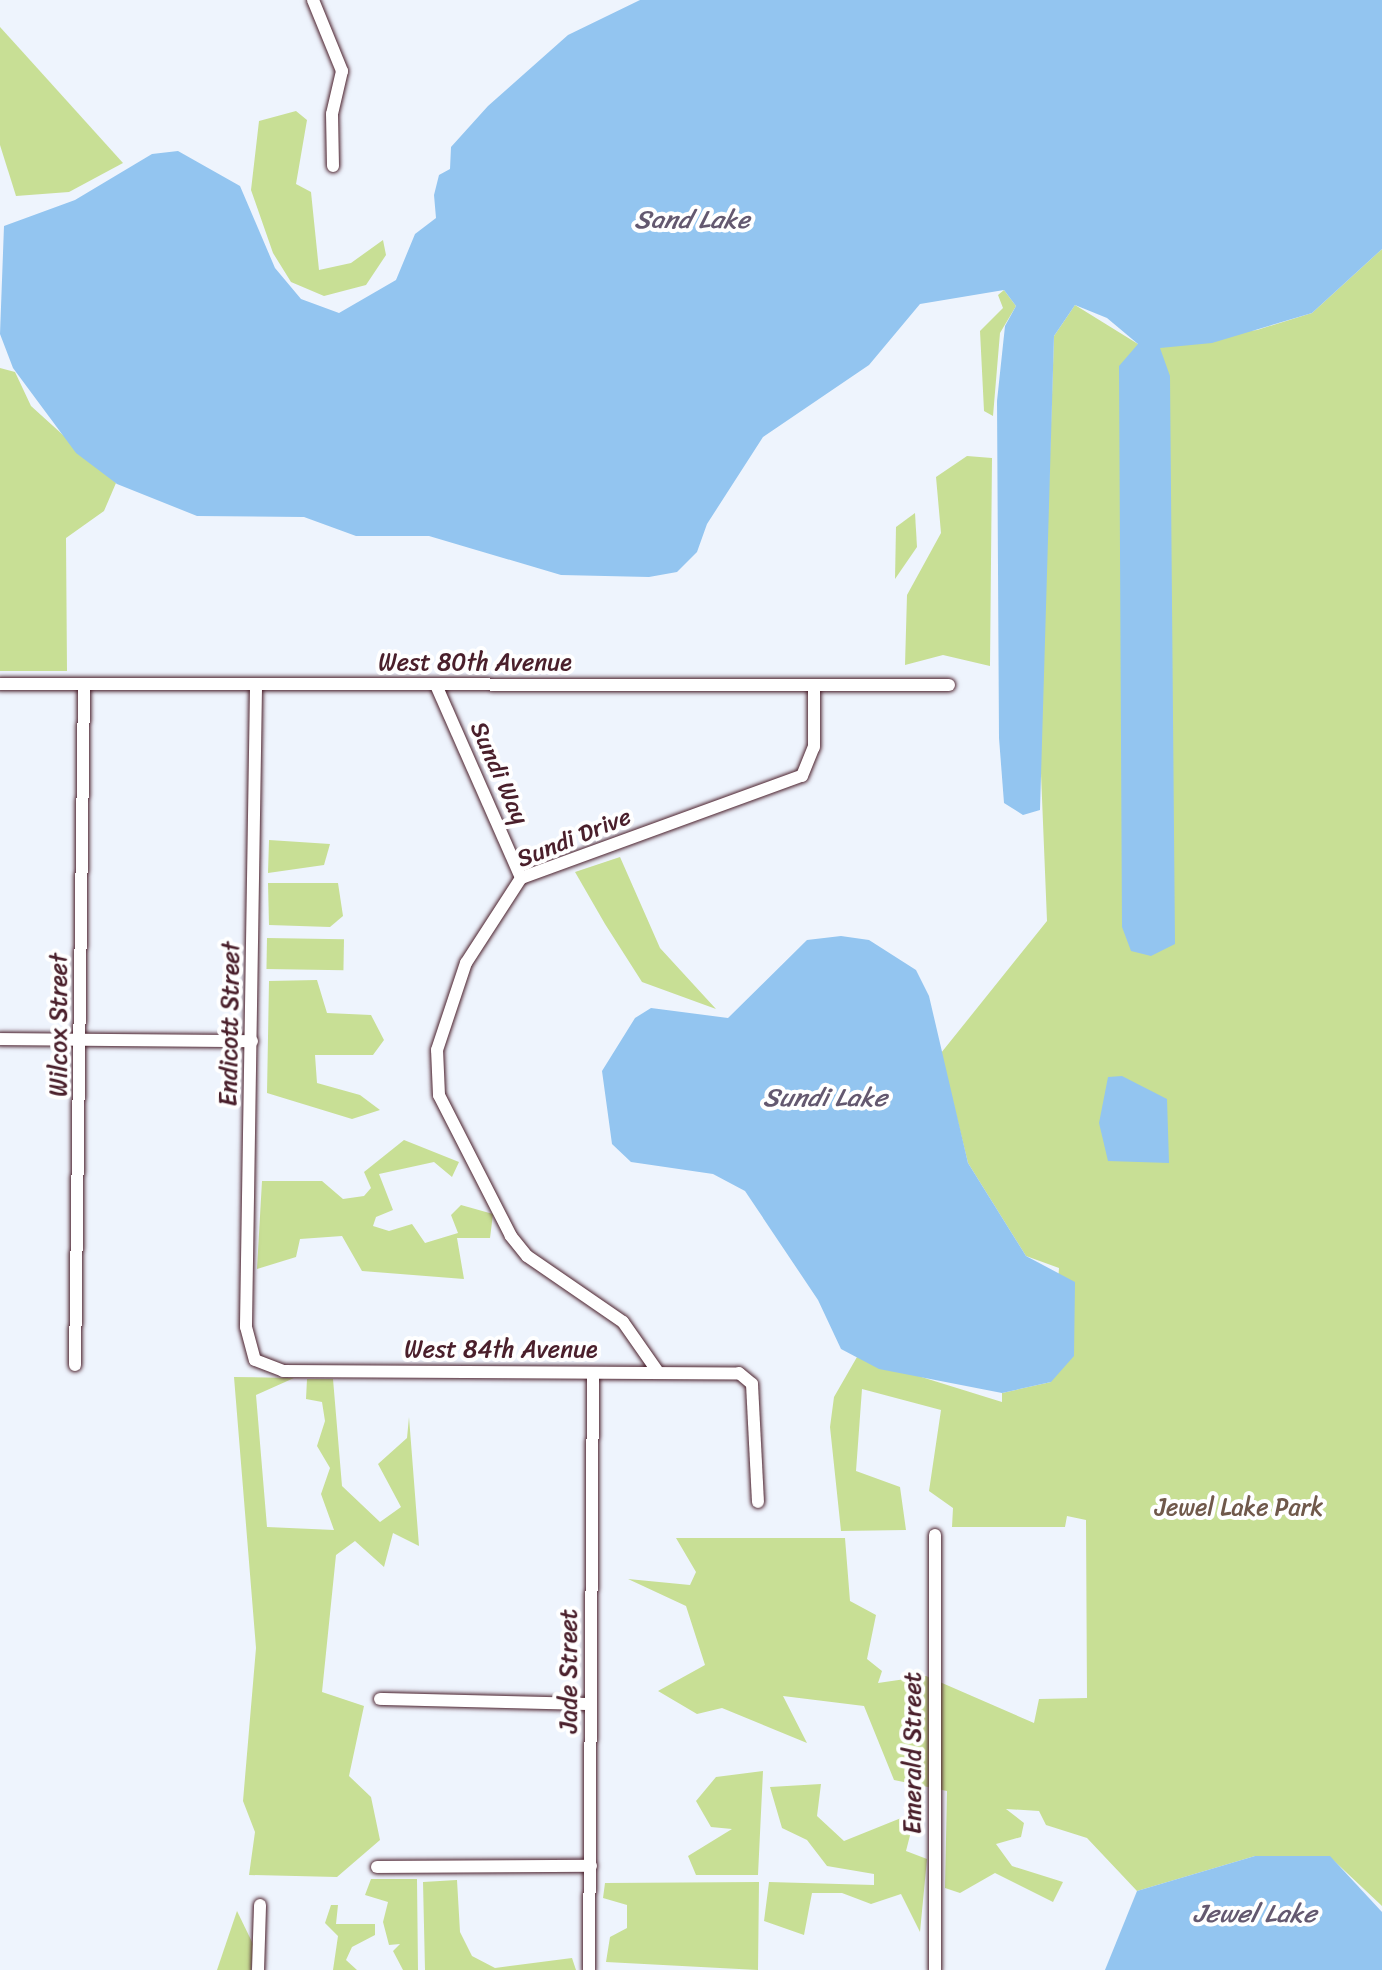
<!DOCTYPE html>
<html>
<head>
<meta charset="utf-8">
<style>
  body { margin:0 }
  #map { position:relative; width:1382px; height:1970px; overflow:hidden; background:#eef4fd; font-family:Sriracha,sans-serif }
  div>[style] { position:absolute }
  .green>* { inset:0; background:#c8df95; transform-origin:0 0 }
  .water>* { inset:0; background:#93c5f0 }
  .roads { filter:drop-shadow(0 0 2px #4a1f2b) drop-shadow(0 0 2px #4a1f2b) }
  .street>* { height:12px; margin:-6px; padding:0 6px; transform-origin:6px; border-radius:6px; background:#fff }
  span { translate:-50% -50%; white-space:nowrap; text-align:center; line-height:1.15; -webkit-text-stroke:8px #fff; paint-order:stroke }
  .street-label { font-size:24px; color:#4a1f2b }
  .park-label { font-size:24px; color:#70594b }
  .water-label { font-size:26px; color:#645970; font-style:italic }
</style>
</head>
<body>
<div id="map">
  <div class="green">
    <i style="clip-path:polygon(0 27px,20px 49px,123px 163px,69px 192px,16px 196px,0 145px)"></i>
    <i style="clip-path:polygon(296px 111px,307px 120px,296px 184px,311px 192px,319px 270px,351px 263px,383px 240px,386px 255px,366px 285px,324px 296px,291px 282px,273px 253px,251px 190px,259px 121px)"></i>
    <i style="clip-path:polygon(1382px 249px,1382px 1906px,1329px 1856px,1255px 1856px,1137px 1891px,1087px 1838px,1046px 1825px,1039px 1811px,1006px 1809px,1024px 1823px,1021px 1837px,996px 1844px,1012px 1866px,1063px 1882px,1053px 1902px,995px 1873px,960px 1893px,945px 1888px,947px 1791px,894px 1780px,864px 1706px,783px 1696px,807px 1743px,722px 1708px,697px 1714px,658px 1691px,705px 1665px,686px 1606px,628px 1579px,690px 1585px,696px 1572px,676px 1538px,845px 1538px,850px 1601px,876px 1615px,867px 1659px,882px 1671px,878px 1683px,926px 1676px,1034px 1723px,1039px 1699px,1087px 1698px,1086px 1520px,1067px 1516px,1065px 1527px,952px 1527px,953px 1508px,929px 1491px,941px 1410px,862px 1389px,856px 1471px,900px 1487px,906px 1530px,841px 1531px,830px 1427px,834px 1397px,857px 1357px,1002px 1402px,1002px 1393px,1051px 1382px,1059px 1268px,1026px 1256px,968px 1163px,941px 1053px,1047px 921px,1040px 749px,1054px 336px,1075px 305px,1138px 344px,1257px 330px,1312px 313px)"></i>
    <i style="clip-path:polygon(1004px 290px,1016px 306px,1000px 333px,993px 416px,984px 411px,980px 331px,1003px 308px,998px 295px)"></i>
    <i style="clip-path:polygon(0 368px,15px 372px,31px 406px,116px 483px,104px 511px,66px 538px,67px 671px,0 671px)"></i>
    <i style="clip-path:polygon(967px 456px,992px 458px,990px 666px,943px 655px,905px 665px,907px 595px,941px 533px,936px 477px)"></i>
    <i style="clip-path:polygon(915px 513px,917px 547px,895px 579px,896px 527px)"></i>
    <i style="clip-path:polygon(269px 840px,330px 844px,324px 865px,268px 873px)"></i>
    <i style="clip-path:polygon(620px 857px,660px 948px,716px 1009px,642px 982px,605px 924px,575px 872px)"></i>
    <i style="clip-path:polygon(268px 883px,338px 883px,343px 916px,330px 927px,269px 925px)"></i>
    <i style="left:267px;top:938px;width:77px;height:31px;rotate:1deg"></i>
    <i style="clip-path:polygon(317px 980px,327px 1013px,371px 1015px,384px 1040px,373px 1055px,315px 1055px,317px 1083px,360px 1095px,380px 1110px,352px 1119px,267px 1093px,269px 981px)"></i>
    <i style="clip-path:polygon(404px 1140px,459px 1162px,452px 1177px,434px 1162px,379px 1174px,393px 1210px,376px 1217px,373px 1226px,389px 1231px,412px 1224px,425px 1243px,458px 1233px,451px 1215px,461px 1205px,493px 1214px,490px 1238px,457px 1238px,464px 1279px,362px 1271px,342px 1236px,300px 1239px,296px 1257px,257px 1269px,262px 1181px,322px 1181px,343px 1199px,364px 1196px,371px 1188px,364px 1172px)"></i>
    <i style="clip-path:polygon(234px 1377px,294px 1378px,256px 1395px,267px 1527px,334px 1530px,321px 1494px,330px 1468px,317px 1446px,325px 1421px,322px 1402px,306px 1399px,307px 1379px,333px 1379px,342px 1486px,380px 1522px,401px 1507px,378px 1464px,407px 1438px,409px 1417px,419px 1546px,393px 1533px,384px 1567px,355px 1541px,336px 1555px,322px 1692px,364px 1706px,349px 1776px,371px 1797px,380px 1840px,337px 1877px,249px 1875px,255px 1832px,243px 1801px,256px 1648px)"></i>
    <i style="clip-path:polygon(763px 1771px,758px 1875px,696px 1875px,688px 1856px,732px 1829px,711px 1827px,696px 1801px,716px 1777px)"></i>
    <i style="clip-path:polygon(821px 1784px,817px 1816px,844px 1841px,916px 1812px,906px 1851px,927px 1859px,920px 1932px,901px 1894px,871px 1904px,842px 1893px,812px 1893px,804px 1935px,764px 1921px,769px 1882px,874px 1885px,874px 1874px,827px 1866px,807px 1840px,782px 1828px,770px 1787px)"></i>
    <i style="clip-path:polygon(371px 1879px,417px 1879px,418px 1970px,403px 1970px,393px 1951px,400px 1944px,389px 1945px,383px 1922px,388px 1902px,365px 1895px)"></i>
    <i style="clip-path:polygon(457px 1880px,460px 1932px,472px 1956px,495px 1968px,572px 1958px,576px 1970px,425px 1970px,423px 1882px)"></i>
    <i style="clip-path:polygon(759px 1882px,758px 1970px,606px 1962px,610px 1937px,627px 1928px,627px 1905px,603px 1898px,605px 1883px)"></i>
    <i style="clip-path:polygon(331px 1905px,338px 1905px,336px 1924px,375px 1924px,375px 1935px,352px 1947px,346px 1960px,357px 1970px,333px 1970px,338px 1936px,325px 1923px)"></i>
    <i style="clip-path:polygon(237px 1911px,253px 1944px,251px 1970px,217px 1970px)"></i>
  </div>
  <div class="water">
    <i style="clip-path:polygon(640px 0,1382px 0,1382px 249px,1312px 313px,1212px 343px,1160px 348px,1170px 376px,1175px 944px,1151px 956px,1131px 951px,1122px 927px,1119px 366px,1138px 344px,1107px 318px,1075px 305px,1054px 336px,1040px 810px,1023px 815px,1004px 803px,999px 738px,997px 401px,1005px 326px,1016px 306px,1004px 290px,920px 304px,869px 365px,763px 437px,707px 524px,697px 552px,677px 572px,649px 577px,561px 575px,429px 536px,356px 536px,304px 517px,197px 516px,117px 484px,76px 453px,13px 368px,0 334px,4px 226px,75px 200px,152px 154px,178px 151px,240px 186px,275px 268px,301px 299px,339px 313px,396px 280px,415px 234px,436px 218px,434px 195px,439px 175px,450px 169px,451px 147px,488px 106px,568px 35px)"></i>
    <i style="clip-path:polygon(841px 936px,869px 940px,916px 970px,929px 996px,968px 1163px,1026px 1256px,1075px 1282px,1074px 1356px,1051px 1382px,1002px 1393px,879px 1369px,841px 1349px,818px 1300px,745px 1191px,713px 1174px,631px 1162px,612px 1144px,602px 1071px,635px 1018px,651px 1008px,728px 1018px,807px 940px)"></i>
    <i style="clip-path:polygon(1122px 1076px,1167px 1099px,1169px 1163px,1108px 1161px,1099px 1123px,1108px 1077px)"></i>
    <i style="clip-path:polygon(1255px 1856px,1330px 1856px,1382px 1912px,1382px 1970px,1105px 1970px,1137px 1891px)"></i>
  </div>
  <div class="roads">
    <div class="street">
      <i style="left:313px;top:0;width:77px;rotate:67.8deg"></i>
      <i style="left:342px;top:71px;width:44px;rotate:103.1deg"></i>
      <i style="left:332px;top:114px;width:52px;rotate:88.9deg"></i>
      <i style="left:0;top:684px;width:949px;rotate:0.06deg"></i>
      <i style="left:436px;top:685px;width:211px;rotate:66.2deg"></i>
      <i style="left:256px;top:688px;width:639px;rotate:90.9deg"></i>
      <i style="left:246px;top:1327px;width:34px;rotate:75deg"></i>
      <i style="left:255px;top:1360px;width:30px;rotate:21deg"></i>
      <i style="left:283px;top:1371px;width:456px;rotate:0.3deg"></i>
      <i style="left:739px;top:1373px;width:17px;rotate:40deg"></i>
      <i style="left:752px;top:1384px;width:118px;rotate:87.1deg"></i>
      <i style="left:0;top:1039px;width:252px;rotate:0.5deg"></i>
      <i style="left:75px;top:1365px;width:680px;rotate:-89.24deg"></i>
      <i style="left:658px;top:1372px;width:61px;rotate:-125deg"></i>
      <i style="left:623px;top:1322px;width:116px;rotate:-145.5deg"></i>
      <i style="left:527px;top:1256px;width:26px;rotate:-129deg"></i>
      <i style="left:511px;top:1236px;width:158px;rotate:-117.1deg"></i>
      <i style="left:439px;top:1095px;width:45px;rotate:-92.5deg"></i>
      <i style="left:437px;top:1050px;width:92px;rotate:-71.6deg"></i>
      <i style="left:466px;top:963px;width:101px;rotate:-57.1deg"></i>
      <i style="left:521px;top:878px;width:299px;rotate:-20deg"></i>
      <i style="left:802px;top:776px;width:31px;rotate:-68deg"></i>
      <i style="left:814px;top:747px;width:59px;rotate:-90deg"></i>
      <i style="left:935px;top:1535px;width:435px;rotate:90deg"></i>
      <i style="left:380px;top:1699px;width:211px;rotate:1.4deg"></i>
      <i style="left:377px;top:1867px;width:214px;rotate:-0.3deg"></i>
      <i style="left:258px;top:1970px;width:65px;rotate:-88.2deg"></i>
      <i style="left:589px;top:1970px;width:597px;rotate:-89.62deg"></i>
    </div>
  </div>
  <div class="street-label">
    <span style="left:475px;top:663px">West 80th Avenue</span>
    <span style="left:499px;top:773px;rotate:66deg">Sundi Way</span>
    <span style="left:574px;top:838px;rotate:-22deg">Sundi Drive</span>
    <span style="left:230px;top:1024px;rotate:-89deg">Endicott Street</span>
    <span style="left:59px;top:1025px;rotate:-90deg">Wilcox Street</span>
    <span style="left:501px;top:1350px">West 84th Avenue</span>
    <span style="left:569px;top:1671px;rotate:-90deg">Jade Street</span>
    <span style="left:913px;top:1753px;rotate:-90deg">Emerald Street</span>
  </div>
  <div class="park-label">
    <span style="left:1239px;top:1508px">Jewel Lake Park</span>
  </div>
  <div class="water-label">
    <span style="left:692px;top:220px">Sand Lake</span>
    <span style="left:825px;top:1098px">Sundi Lake</span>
    <span style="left:1255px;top:1914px">Jewel Lake</span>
  </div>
</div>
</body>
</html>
